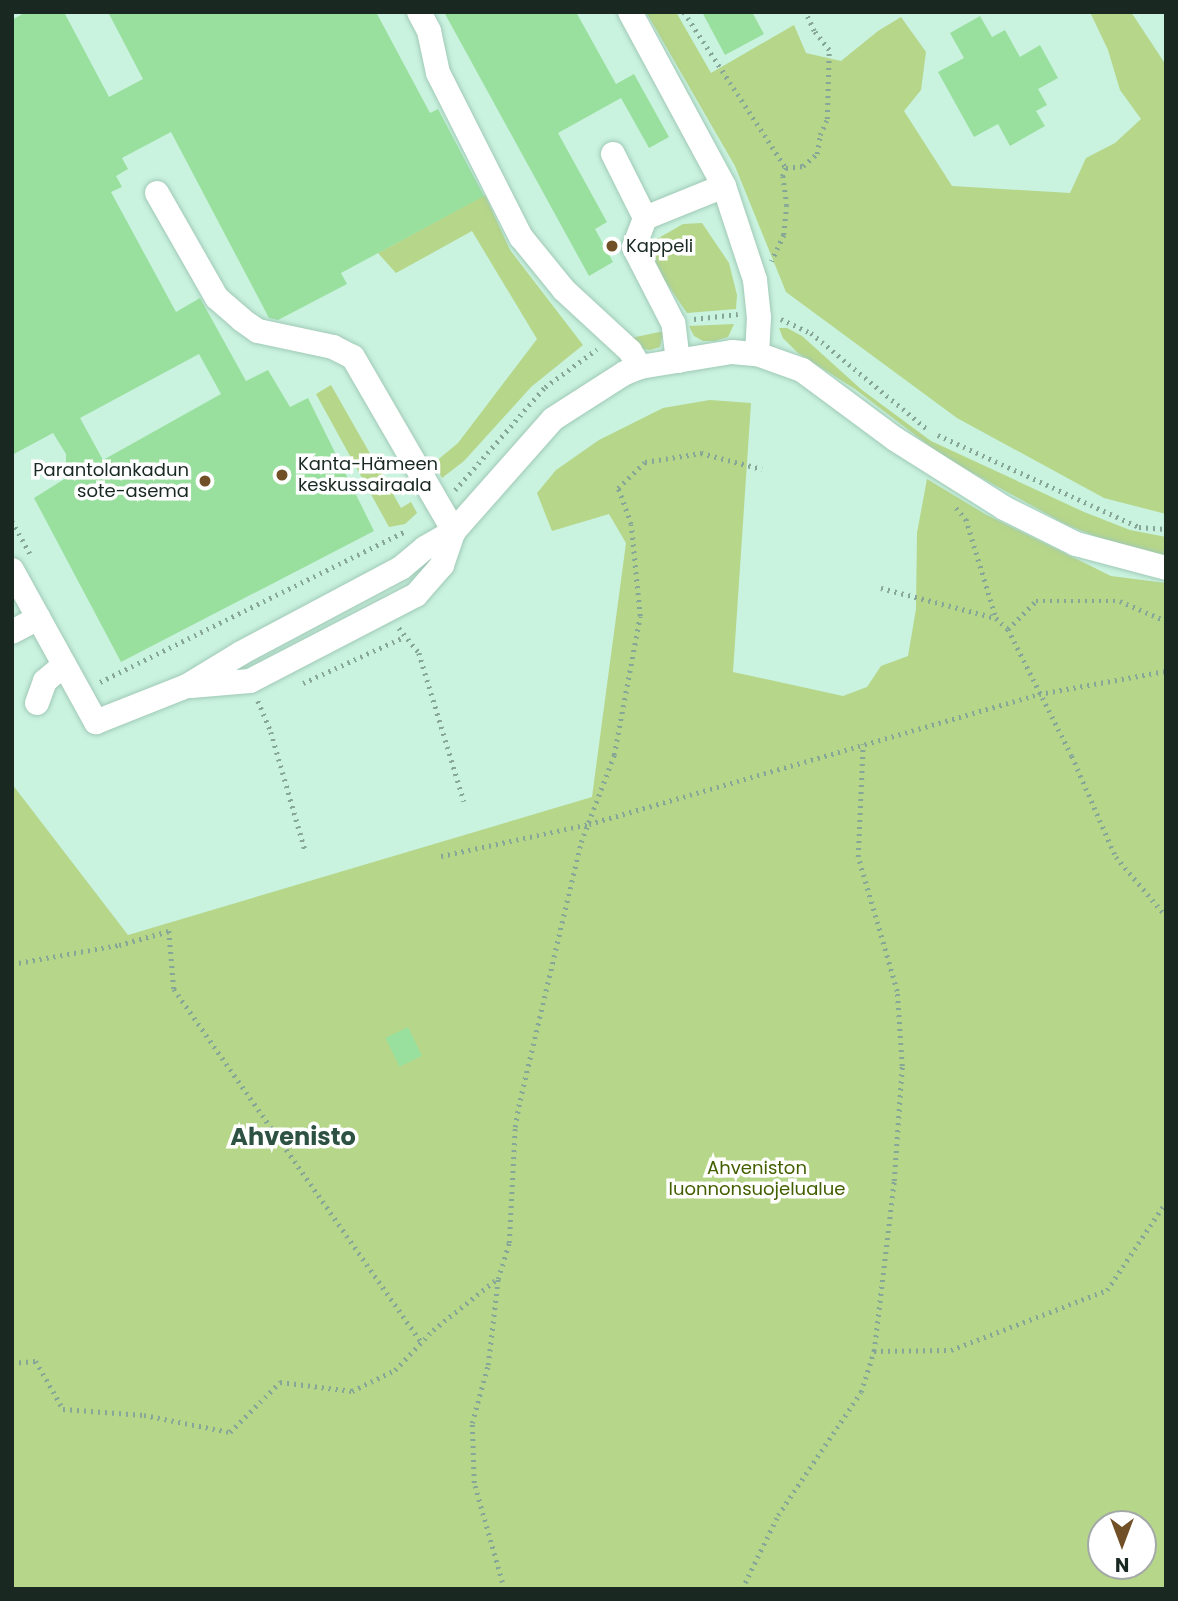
<!DOCTYPE html>
<html>
<head>
<meta charset="utf-8">
<style>
  body { margin:0 }
  #map { position:relative; width:1178px; height:1601px; overflow:hidden; background:#c9f2df; font-family:Poppins,sans-serif }
  div>[style] { position:absolute }
  .green>* { inset:0; background:#b6d689 }
  .building>* { inset:0; background:#99e09e; transform-origin:0 0 }
  .path>* { height:4.5px; margin-top:-2.25px; transform-origin:0; background:repeating-linear-gradient(90deg,#86a697 0 2px,transparent 0 7px) }
  .roads { filter:drop-shadow(0 0 2px #a0c9b6) drop-shadow(0 0 2px #a0c9b6) }
  .minor>* { height:24px; margin:-12px; padding:0 12px; transform-origin:12px; border-radius:12px; background:#fff }
  .dots>* { width:19px; height:19px; translate:-50% -50%; box-sizing:border-box; border:4px solid #fff; border-radius:50% }
  span { translate:-50% -50%; white-space:nowrap; text-align:center; line-height:1.15; -webkit-text-stroke:7px #fff; paint-order:stroke }
  .poi-label { font-size:18px; color:#192922 }
  .left { translate:0 -50%; text-align:left }
  .right { translate:-100% -50%; text-align:right }
  .park-label { font-size:18px; color:#435f00 }
  .district-label { font-size:24px; color:#2d5243; font-weight:700 }
  .frame { position:absolute; inset:0; border:14px solid #192922; pointer-events:none }
  .north { position:absolute; left:1087px; top:1510px; width:70px; height:70px; box-sizing:border-box; background:#fff; border:2px solid #a3a9a7; border-radius:50%; rotate:180deg; font-size:19px; font-weight:700; line-height:28px; text-align:center; color:#192922 }
  .north::after { content:''; display:block; margin:auto; width:24px; height:32px; background:#714f27; clip-path:polygon(50% 0,100% 100%,50% 72%,0 100%) }
</style>
</head>
<body>
<div id="map">
  <div class="green">
    <i style="clip-path:polygon(646px 12px,676px 12px,711px 73px,794px 25px,806px 53px,841px 61px,878px 31px,901px 17px,926px 52px,921px 90px,904px 111px,952px 186px,1070px 193px,1086px 158px,1115px 143px,1141px 119px,1120px 90px,1108px 50px,1090px 12px,1131px 12px,1166px 65px,1166px 514px,1104px 498px,957px 418px,786px 292px,735px 166px)"></i>
    <i style="clip-path:polygon(485px 195px,510px 250px,583px 345px,531px 387px,464px 461px,442px 478px,434px 463px,458px 443px,537px 339px,472px 231px,396px 273px,378px 253px)"></i>
    <i style="clip-path:polygon(702px 223px,729px 263px,737px 295px,736px 309px,687px 313px,654px 265px,650px 243px,683px 224px)"></i>
    <i style="clip-path:polygon(734px 324px,728px 337px,715px 341px,703px 341px,694px 336px,689px 326px)"></i>
    <i style="clip-path:polygon(779px 328px,787px 328px,802px 336px,862px 390px,931px 441px,1084px 512px,1130px 530px,1166px 537px,1166px 555px,1130px 550px,1067px 525px,944px 457px,855px 389px,798px 353px,783px 338px)"></i>
    <i style="clip-path:polygon(664px 331px,660px 347px,650px 350px,643px 349px,631px 338px)"></i>
    <i style="clip-path:polygon(331px 385px,401px 508px,411px 502px,417px 513px,405px 524px,389px 527px,316px 394px)"></i>
    <i style="clip-path:polygon(evenodd,710px 400px,751px 403px,733px 672px,843px 696px,867px 687px,881px 666px,908px 656px,916px 609px,917px 533px,927px 479px,985px 514px,1111px 576px,1166px 583px,1166px 1589px,12px 1589px,12px 784px,128px 935px,592px 797px,626px 543px,609px 514px,552px 531px,537px 493px,556px 470px,599px 440px,663px 408px,710px 400px,1101px 1524px,1143px 1524px,1143px 1566px,1101px 1566px,1101px 1524px)"></i>
  </div>
  <div class="building">
    <i style="clip-path:polygon(evenodd,26px 12px,64px 12px,109px 97px,143px 79px,108px 12px,376px 12px,430px 113px,438px 109px,484px 196px,341px 273px,347px 284px,278px 320px,269px 318px,171px 132px,122px 158px,128px 169px,116px 176px,122px 187px,111px 192px,176px 312px,200px 298px,246px 381px,268px 370px,290px 407px,308px 398px,374px 531px,121px 662px,34px 498px,66px 478px,66px 454px,53px 433px,12px 455px,12px 20px,26px 12px,199px 354px,221px 394px,103px 460px,80px 418px,199px 354px)"></i>
    <i style="clip-path:polygon(444px 12px,576px 12px,616px 84px,634px 74px,669px 137px,649px 148px,621px 98px,558px 133px,607px 222px,595px 229px,613px 262px,589px 276px)"></i>
    <i style="clip-path:polygon(702px 12px,752px 12px,764px 34px,725px 55px)"></i>
    <i style="clip-path:polygon(980px 16px,992px 37px,1005px 30px,1020px 57px,1040px 45px,1058px 78px,1038px 89px,1047px 105px,1036px 111px,1045px 126px,1010px 146px,998px 124px,974px 137px,938px 72px,964px 58px,950px 33px)"></i>
    <i style="left:408px;top:1027px;width:32px;height:25px;rotate:64deg"></i>
  </div>
  <div class="path">
    <i style="left:684px;top:12px;width:186px;rotate:56.8deg"></i>
    <i style="left:786px;top:168px;width:9px;rotate:111deg"></i>
    <i style="left:783px;top:176px;width:29px;rotate:82deg"></i>
    <i style="left:787px;top:205px;width:30px;rotate:96deg"></i>
    <i style="left:784px;top:235px;width:29px;rotate:115deg"></i>
    <i style="left:786px;top:168px;width:17px;rotate:-7deg"></i>
    <i style="left:803px;top:166px;width:18px;rotate:-41deg"></i>
    <i style="left:817px;top:154px;width:19px;rotate:-81deg"></i>
    <i style="left:820px;top:135px;width:17px;rotate:-66deg"></i>
    <i style="left:827px;top:119px;width:69px;rotate:-88.3deg"></i>
    <i style="left:829px;top:50px;width:24px;rotate:-128deg"></i>
    <i style="left:814px;top:31px;width:21px;rotate:-115deg"></i>
    <i style="left:694px;top:319px;width:44px;rotate:-6.5deg"></i>
    <i style="left:781px;top:319px;width:33px;rotate:25deg"></i>
    <i style="left:811px;top:333px;width:151px;rotate:39.6deg"></i>
    <i style="left:938px;top:435px;width:221px;rotate:24.6deg"></i>
    <i style="left:1139px;top:527px;width:27px;rotate:4deg"></i>
    <i style="left:455px;top:490px;width:137px;rotate:-48.9deg"></i>
    <i style="left:545px;top:387px;width:64px;rotate:-36.2deg"></i>
    <i style="left:956px;top:508px;width:15px;rotate:48deg"></i>
    <i style="left:966px;top:519px;width:103px;rotate:73.1deg"></i>
    <i style="left:996px;top:618px;width:16px;rotate:43deg"></i>
    <i style="left:1008px;top:629px;width:142px;rotate:63.3deg"></i>
    <i style="left:1072px;top:756px;width:110px;rotate:66.5deg"></i>
    <i style="left:1116px;top:857px;width:77px;rotate:49.7deg"></i>
    <i style="left:12px;top:521px;width:38px;rotate:61deg"></i>
    <i style="left:881px;top:588px;width:119px;rotate:14.6deg"></i>
    <i style="left:399px;top:628px;width:32px;rotate:51deg"></i>
    <i style="left:419px;top:653px;width:155px;rotate:73.1deg"></i>
    <i style="left:1008px;top:629px;width:40px;rotate:-45deg"></i>
    <i style="left:1036px;top:601px;width:84px"></i>
    <i style="left:1120px;top:601px;width:50px;rotate:23.5deg"></i>
    <i style="left:100px;top:682px;width:341px;rotate:-26.3deg"></i>
    <i style="left:303px;top:683px;width:111px;rotate:-24.5deg"></i>
    <i style="left:258px;top:701px;width:34px;rotate:67deg"></i>
    <i style="left:271px;top:732px;width:123px;rotate:73.9deg"></i>
    <i style="left:441px;top:856px;width:151px;rotate:-12.2deg"></i>
    <i style="left:589px;top:824px;width:468px;rotate:-16.1deg"></i>
    <i style="left:1039px;top:694px;width:129px;rotate:-10.3deg"></i>
    <i style="left:12px;top:964px;width:109px;rotate:-10.1deg"></i>
    <i style="left:119px;top:945px;width:52px;rotate:-15.6deg"></i>
    <i style="left:169px;top:931px;width:58px;rotate:85.1deg"></i>
    <i style="left:174px;top:989px;width:432px;rotate:55deg"></i>
    <i style="left:874px;top:1351px;width:77px;rotate:-0.7deg"></i>
    <i style="left:951px;top:1350px;width:167px;rotate:-21deg"></i>
    <i style="left:1107px;top:1290px;width:106px;rotate:-56.2deg"></i>
    <i style="left:12px;top:1363px;width:24px;rotate:-5deg"></i>
    <i style="left:36px;top:1361px;width:55px;rotate:60.6deg"></i>
    <i style="left:63px;top:1409px;width:81px;rotate:4.2deg"></i>
    <i style="left:144px;top:1415px;width:88px;rotate:11.2deg"></i>
    <i style="left:230px;top:1432px;width:71px;rotate:-45deg"></i>
    <i style="left:280px;top:1382px;width:73px;rotate:7.1deg"></i>
    <i style="left:352px;top:1391px;width:48px;rotate:-26deg"></i>
    <i style="left:395px;top:1370px;width:55px;rotate:-46.5deg"></i>
    <i style="left:433px;top:1330px;width:82px;rotate:-38.6deg"></i>
    <i style="left:504px;top:1589px;width:110px;rotate:-105.8deg"></i>
    <i style="left:474px;top:1483px;width:60px;rotate:-91.9deg"></i>
    <i style="left:472px;top:1423px;width:60px;rotate:-74.6deg"></i>
    <i style="left:488px;top:1365px;width:87px;rotate:-83.4deg"></i>
    <i style="left:498px;top:1279px;width:38px;rotate:-73deg"></i>
    <i style="left:509px;top:1243px;width:116px;rotate:-87deg"></i>
    <i style="left:515px;top:1127px;width:27px;rotate:-80deg"></i>
    <i style="left:520px;top:1100px;width:265px;rotate:-76.7deg"></i>
    <i style="left:581px;top:842px;width:93px;rotate:-69.2deg"></i>
    <i style="left:614px;top:755px;width:141px;rotate:-79.4deg"></i>
    <i style="left:640px;top:616px;width:92px;rotate:-95.6deg"></i>
    <i style="left:631px;top:524px;width:38px;rotate:-110deg"></i>
    <i style="left:618px;top:488px;width:37px;rotate:-44deg"></i>
    <i style="left:645px;top:462px;width:57px;rotate:-9.1deg"></i>
    <i style="left:701px;top:453px;width:63px;rotate:14.7deg"></i>
    <i style="left:742px;top:1589px;width:82px;rotate:-64.1deg"></i>
    <i style="left:778px;top:1515px;width:148px;rotate:-56deg"></i>
    <i style="left:861px;top:1392px;width:43px;rotate:-72.4deg"></i>
    <i style="left:874px;top:1351px;width:171px;rotate:-83.3deg"></i>
    <i style="left:894px;top:1181px;width:115px;rotate:-86deg"></i>
    <i style="left:902px;top:1066px;width:75px;rotate:-93.8deg"></i>
    <i style="left:897px;top:991px;width:140px;rotate:-106.2deg"></i>
    <i style="left:858px;top:857px;width:113px;rotate:-87.5deg"></i>
  </div>
  <div class="roads">
    <div class="minor">
      <i style="left:419px;top:12px;width:21px;rotate:62deg"></i>
      <i style="left:429px;top:31px;width:43px;rotate:77.9deg"></i>
      <i style="left:438px;top:73px;width:184px;rotate:63.2deg"></i>
      <i style="left:521px;top:237px;width:68px;rotate:50.9deg"></i>
      <i style="left:564px;top:290px;width:90px;rotate:42.7deg"></i>
      <i style="left:630px;top:351px;width:19px;rotate:58deg"></i>
      <i style="left:630px;top:12px;width:198px;rotate:61.6deg"></i>
      <i style="left:724px;top:186px;width:99px;rotate:71.7deg"></i>
      <i style="left:755px;top:280px;width:37px;rotate:84deg"></i>
      <i style="left:759px;top:317px;width:37px;rotate:93deg"></i>
      <i style="left:613px;top:154px;width:72px;rotate:63.4deg"></i>
      <i style="left:157px;top:193px;width:121px;rotate:60.3deg"></i>
      <i style="left:217px;top:298px;width:33px;rotate:41deg"></i>
      <i style="left:242px;top:320px;width:19px;rotate:35deg"></i>
      <i style="left:258px;top:331px;width:77px;rotate:12deg"></i>
      <i style="left:333px;top:347px;width:22px;rotate:27deg"></i>
      <i style="left:353px;top:357px;width:201px;rotate:59.9deg"></i>
      <i style="left:678px;top:361px;width:38px;rotate:-97deg"></i>
      <i style="left:673px;top:323px;width:85px;rotate:-117.2deg"></i>
      <i style="left:634px;top:247px;width:31px;rotate:-69deg"></i>
      <i style="left:645px;top:218px;width:85px;rotate:-22.1deg"></i>
      <i style="left:12px;top:570px;width:174px;rotate:61.1deg"></i>
      <i style="left:96px;top:722px;width:98px;rotate:-21.6deg"></i>
      <i style="left:187px;top:686px;width:63px;rotate:-31.4deg"></i>
      <i style="left:241px;top:653px;width:181px;rotate:-28deg"></i>
      <i style="left:401px;top:568px;width:31px;rotate:-40deg"></i>
      <i style="left:425px;top:548px;width:34px;rotate:-30deg"></i>
      <i style="left:454px;top:531px;width:149px;rotate:-48.5deg"></i>
      <i style="left:553px;top:419px;width:85px;rotate:-32.6deg"></i>
      <i style="left:625px;top:373px;width:16px;rotate:-22deg"></i>
      <i style="left:640px;top:367px;width:93px;rotate:-9.3deg"></i>
      <i style="left:732px;top:352px;width:25px;rotate:5deg"></i>
      <i style="left:757px;top:354px;width:48px;rotate:19.6deg"></i>
      <i style="left:802px;top:370px;width:116px;rotate:36.6deg"></i>
      <i style="left:895px;top:439px;width:129px;rotate:32.3deg"></i>
      <i style="left:1004px;top:508px;width:80px;rotate:26.6deg"></i>
      <i style="left:1076px;top:544px;width:93px;rotate:14.9deg"></i>
      <i style="left:12px;top:632px;width:30px;rotate:-28deg"></i>
      <i style="left:191px;top:686px;width:59px;rotate:-4.8deg"></i>
      <i style="left:250px;top:681px;width:187px;rotate:-27.4deg"></i>
      <i style="left:416px;top:595px;width:40px;rotate:-49deg"></i>
      <i style="left:442px;top:565px;width:36px;rotate:-71deg"></i>
      <i style="left:37px;top:703px;width:23px;rotate:-70deg"></i>
      <i style="left:45px;top:681px;width:25px;rotate:-40deg"></i>
    </div>
  </div>
  <div class="dots">
    <i style="left:612px;top:246px;background:#714f27"></i>
    <i style="left:282px;top:475px;background:#714f27"></i>
    <i style="left:205px;top:481px;background:#714f27"></i>
  </div>
  <div class="poi-label">
    <span class="left" style="left:626px;top:246px">Kappeli</span>
    <span class="left" style="left:298px;top:475px">Kanta-Hämeen<br>keskussairaala</span>
    <span class="right" style="left:189px;top:481px">Parantolankadun<br>sote-asema</span>
  </div>
  <div class="park-label">
    <span style="left:757px;top:1179px">Ahveniston<br>luonnonsuojelualue</span>
  </div>
  <div class="district-label">
    <span style="left:293px;top:1137px">Ahvenisto</span>
  </div>
  <div class="frame"></div>
  <div class="north">N</div>
</div>
</body>
</html>
